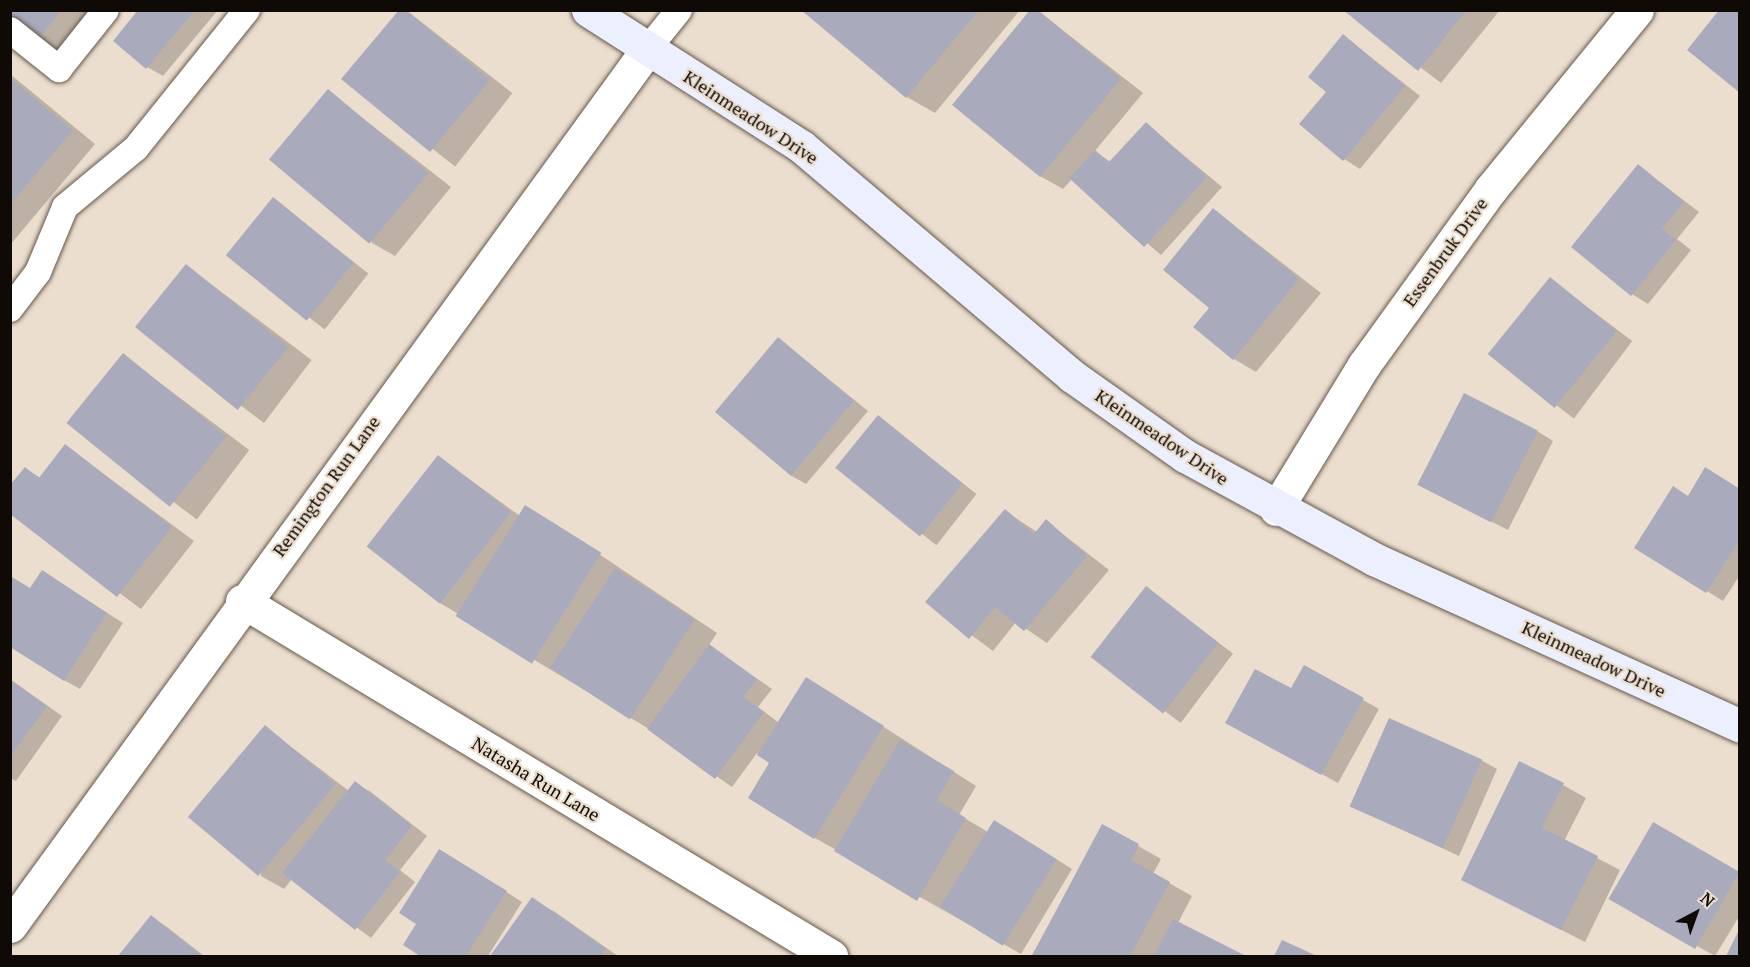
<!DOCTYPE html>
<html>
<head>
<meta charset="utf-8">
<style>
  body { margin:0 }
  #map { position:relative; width:1750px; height:967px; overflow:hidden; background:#ebdece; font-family:"PT Serif",serif }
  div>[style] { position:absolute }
  .shadow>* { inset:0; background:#0003; transform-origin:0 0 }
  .building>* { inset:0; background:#a9abbd; transform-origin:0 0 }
  .roads { filter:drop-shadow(0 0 2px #64584b) drop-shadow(0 0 2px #64584b) }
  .lane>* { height:26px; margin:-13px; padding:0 13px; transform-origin:13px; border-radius:13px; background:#fff }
  .street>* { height:33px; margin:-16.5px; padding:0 16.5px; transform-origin:16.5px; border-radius:16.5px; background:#fff }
  .secondary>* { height:33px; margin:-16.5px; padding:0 16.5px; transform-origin:16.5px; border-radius:16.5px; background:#eceffe }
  span { translate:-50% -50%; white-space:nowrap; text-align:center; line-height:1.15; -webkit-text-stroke:4.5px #ebdece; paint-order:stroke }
  .street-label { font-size:18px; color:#0f0a06 }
  .frame { position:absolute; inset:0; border:12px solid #0f0a06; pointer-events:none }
  .north { position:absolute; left:1666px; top:883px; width:60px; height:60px; -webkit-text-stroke:4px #ebdece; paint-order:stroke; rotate:41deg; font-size:16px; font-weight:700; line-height:24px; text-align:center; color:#0f0a06 }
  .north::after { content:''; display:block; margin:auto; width:21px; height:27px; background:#0f0a06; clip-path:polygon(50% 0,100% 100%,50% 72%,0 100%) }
</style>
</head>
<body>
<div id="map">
  <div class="shadow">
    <i style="clip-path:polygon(10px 10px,95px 10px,60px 53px,37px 40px)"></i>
    <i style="clip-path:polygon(140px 10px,218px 10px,163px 76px,147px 67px)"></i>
    <i style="left:406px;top:10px;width:135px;height:93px;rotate:38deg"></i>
    <i style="clip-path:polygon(803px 10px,1020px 10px,935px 113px,907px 97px)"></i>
    <i style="clip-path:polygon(1037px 10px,1143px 93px,1094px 152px,1111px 162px,1146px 124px,1222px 187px,1161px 255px,1072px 179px,1063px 189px,1040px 176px)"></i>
    <i style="clip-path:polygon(1345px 10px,1500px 10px,1441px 83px)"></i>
    <i style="clip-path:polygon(1344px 36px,1420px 96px,1360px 169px,1344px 159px,1328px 91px)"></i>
    <i style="clip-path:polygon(10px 74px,95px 144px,10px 245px)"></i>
    <i style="clip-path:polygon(328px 91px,451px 187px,395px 256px,372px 243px)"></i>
    <i style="clip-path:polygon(1639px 166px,1699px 212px,1677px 239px,1691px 250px,1648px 304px,1632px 294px)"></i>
    <i style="left:273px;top:199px;width:121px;height:71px;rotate:38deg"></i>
    <i style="clip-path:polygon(1214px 210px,1321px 293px,1256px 372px,1234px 359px)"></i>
    <i style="left:187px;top:266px;width:156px;height:79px;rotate:37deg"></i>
    <i style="left:1550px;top:279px;width:103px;height:97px;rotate:37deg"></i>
    <i style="clip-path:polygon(778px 338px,868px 411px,806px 484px,790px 475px)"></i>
    <i style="left:123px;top:355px;width:158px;height:87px;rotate:37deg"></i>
    <i style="left:878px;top:417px;width:125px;height:65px;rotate:38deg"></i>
    <i style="clip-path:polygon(1537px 431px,1553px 441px,1508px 530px,1436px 493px)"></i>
    <i style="clip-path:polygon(66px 446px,194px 541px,141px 609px,10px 512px,25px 469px,41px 478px)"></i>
    <i style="clip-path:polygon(439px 457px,520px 516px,548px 520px,717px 633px,709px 645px,772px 689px,758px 707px,779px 723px,829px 692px,976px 786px,959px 815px,988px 832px,1011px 831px,1072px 869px,1021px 954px,815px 838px,771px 762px,757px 753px,732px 787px,649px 729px,440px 603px)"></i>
    <i style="clip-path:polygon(1740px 490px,1740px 575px,1723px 601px,1637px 547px,1689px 497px)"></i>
    <i style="clip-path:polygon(1005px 511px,1037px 532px,1046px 521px,1109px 570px,1047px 643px,1016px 622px,993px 651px,927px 602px)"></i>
    <i style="clip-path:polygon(43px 572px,123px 623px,80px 689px,64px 680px,31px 590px)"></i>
    <i style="left:1146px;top:588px;width:109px;height:87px;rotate:37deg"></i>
    <i style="clip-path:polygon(1305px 667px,1379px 709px,1338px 783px,1227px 722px,1291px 690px)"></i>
    <i style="clip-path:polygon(10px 679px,62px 716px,16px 781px,10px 778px)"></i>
    <i style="clip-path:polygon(265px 727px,349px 791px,355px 783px,371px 792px,427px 836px,400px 870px,415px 882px,371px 938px,292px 879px,284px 889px,261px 876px)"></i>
    <i style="clip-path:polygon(1481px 760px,1497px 769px,1459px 856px,1352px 806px)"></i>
    <i style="clip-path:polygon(1563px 785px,1586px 798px,1564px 841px,1620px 870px,1585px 942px,1463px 880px)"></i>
    <i style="clip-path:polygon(1653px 824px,1740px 874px,1740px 915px,1715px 956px,1611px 898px)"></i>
    <i style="clip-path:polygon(1103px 826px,1161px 859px,1153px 874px,1192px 896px,1178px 923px,1243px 956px,1032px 955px)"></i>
    <i style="clip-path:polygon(456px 860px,522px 902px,488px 956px,423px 956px,405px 945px)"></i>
    <i style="clip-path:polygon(532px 899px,555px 912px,618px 956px,492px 956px)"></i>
    <i style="clip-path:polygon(151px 917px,167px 927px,204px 956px,120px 956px)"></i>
    <i style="clip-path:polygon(1283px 942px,1314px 956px,1276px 956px)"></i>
  </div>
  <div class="building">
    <i style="clip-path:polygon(10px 10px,62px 10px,36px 41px,10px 19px)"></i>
    <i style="clip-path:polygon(138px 10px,195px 10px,146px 69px,113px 41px)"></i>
    <i style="clip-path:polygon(399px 10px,406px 10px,490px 80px,430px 152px,341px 79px)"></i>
    <i style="clip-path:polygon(801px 10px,979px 10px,906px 98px)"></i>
    <i style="clip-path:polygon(1030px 10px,1038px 10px,1121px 79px,1040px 177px,952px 105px)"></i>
    <i style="clip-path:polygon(1343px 10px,1467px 10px,1418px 71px)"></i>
    <i style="clip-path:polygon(1719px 10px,1740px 10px,1740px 93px,1687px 50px)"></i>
    <i style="clip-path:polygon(1343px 34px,1405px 86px,1343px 161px,1299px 124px,1326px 92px,1308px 77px)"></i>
    <i style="clip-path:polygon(10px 78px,73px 130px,10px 205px)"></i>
    <i style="left:328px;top:89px;width:131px;height:92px;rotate:40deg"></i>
    <i style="clip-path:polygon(1146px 122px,1207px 177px,1144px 247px,1069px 178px,1095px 150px,1109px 162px)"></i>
    <i style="clip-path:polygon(1638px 164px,1684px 202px,1662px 229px,1676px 240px,1631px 296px,1571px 247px)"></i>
    <i style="left:273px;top:197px;width:104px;height:75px;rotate:39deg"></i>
    <i style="clip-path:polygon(1213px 208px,1299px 279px,1233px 360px,1193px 327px,1209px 308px,1163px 270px)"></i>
    <i style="left:186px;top:264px;width:132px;height:81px;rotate:39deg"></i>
    <i style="left:1550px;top:277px;width:86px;height:99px;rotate:39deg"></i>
    <i style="left:778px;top:337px;width:99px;height:98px;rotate:40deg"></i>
    <i style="left:123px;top:353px;width:133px;height:90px;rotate:39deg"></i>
    <i style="left:1464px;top:393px;width:83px;height:103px;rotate:27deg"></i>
    <i style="left:878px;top:415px;width:109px;height:68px;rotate:39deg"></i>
    <i style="clip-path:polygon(65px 444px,172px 527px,117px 597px,10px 514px,10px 485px,25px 467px,39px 478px)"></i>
    <i style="left:438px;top:455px;width:93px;height:116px;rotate:38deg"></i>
    <i style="clip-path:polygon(1705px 467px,1740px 489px,1740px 540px,1706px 593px,1634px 548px,1673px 486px,1688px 496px)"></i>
    <i style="left:525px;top:505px;width:90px;height:131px;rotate:32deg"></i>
    <i style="clip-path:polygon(1005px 509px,1034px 534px,1046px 519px,1087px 556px,1024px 631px,995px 607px,969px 639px,925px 602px)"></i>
    <i style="left:615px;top:568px;width:95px;height:119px;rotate:33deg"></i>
    <i style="clip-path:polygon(42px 570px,107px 613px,64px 681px,10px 647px,10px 576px,30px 588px)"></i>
    <i style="left:1146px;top:586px;width:92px;height:90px;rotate:38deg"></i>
    <i style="clip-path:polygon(709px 644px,757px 679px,743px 697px,764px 712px,715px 779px,647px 729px)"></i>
    <i style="clip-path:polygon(1304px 665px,1364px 698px,1321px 775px,1225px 723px,1255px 669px,1291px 688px)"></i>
    <i style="clip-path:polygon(806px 677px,884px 726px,814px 839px,748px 798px,769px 763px,757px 755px)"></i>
    <i style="clip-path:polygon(10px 680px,47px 706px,10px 757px)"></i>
    <i style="left:1389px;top:718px;width:102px;height:97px;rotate:24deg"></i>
    <i style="left:265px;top:725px;width:92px;height:120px;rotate:40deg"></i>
    <i style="clip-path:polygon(900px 740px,954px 771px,937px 800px,966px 818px,917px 901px,834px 851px)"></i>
    <i style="clip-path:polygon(1519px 761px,1564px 783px,1542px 828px,1598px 856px,1561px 930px,1461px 880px)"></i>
    <i style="clip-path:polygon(355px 781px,412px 826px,385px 860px,400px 872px,355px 930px,282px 873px)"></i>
    <i style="left:994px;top:820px;width:74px;height:102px;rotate:32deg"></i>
    <i style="left:1653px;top:822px;width:100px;height:89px;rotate:30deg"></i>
    <i style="clip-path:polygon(1102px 824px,1139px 844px,1131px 860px,1170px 882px,1130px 956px,1032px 956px)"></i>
    <i style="clip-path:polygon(439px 849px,507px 891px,466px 956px,420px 956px,403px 945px,416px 924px,399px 913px)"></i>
    <i style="clip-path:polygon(532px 897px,606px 949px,600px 956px,490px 956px)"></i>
    <i style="clip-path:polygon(151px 915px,202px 956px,118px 956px)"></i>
    <i style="clip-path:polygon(1173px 919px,1246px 956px,1154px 956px)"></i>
    <i style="clip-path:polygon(1740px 928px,1740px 956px,1726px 956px)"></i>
    <i style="clip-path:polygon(1282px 940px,1317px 956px,1274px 956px)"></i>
  </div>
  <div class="roads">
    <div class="lane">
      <i style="left:10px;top:30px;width:63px;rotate:38.5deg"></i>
      <i style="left:59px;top:69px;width:75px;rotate:-51.5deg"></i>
      <i style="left:647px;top:50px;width:51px;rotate:-51.3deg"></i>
      <i style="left:10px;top:309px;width:46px;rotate:-52.9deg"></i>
      <i style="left:38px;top:272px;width:70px;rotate:-67.4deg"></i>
      <i style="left:65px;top:207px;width:92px;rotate:-39.7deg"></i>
      <i style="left:136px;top:148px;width:177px;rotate:-51.2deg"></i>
    </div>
    <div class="street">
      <i style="left:1276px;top:509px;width:169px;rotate:-58.6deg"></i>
      <i style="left:1364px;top:365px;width:217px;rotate:-54.2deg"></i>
      <i style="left:1491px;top:189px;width:231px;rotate:-50.8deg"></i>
      <i style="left:242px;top:601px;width:688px;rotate:31.08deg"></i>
      <i style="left:10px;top:926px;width:1083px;rotate:-53.98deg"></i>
    </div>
    <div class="secondary">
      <i style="left:588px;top:10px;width:254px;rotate:32.6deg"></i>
      <i style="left:802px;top:147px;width:354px;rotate:40.3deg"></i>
      <i style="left:1072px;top:376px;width:138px;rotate:35.3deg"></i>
      <i style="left:1185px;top:456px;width:215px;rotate:28.6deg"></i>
      <i style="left:1374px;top:559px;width:402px;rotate:24.5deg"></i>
    </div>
  </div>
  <div class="street-label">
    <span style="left:751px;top:117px;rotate:33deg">Kleinmeadow Drive</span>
    <span style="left:1445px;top:252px;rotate:-54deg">Essenbruk Drive</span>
    <span style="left:1162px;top:437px;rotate:34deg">Kleinmeadow Drive</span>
    <span style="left:326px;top:486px;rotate:-54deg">Remington Run Lane</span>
    <span style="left:1594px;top:659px;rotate:25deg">Kleinmeadow Drive</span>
    <span style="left:536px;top:779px;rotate:31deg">Natasha Run Lane</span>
  </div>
  <div class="frame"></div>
  <div class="north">N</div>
</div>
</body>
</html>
